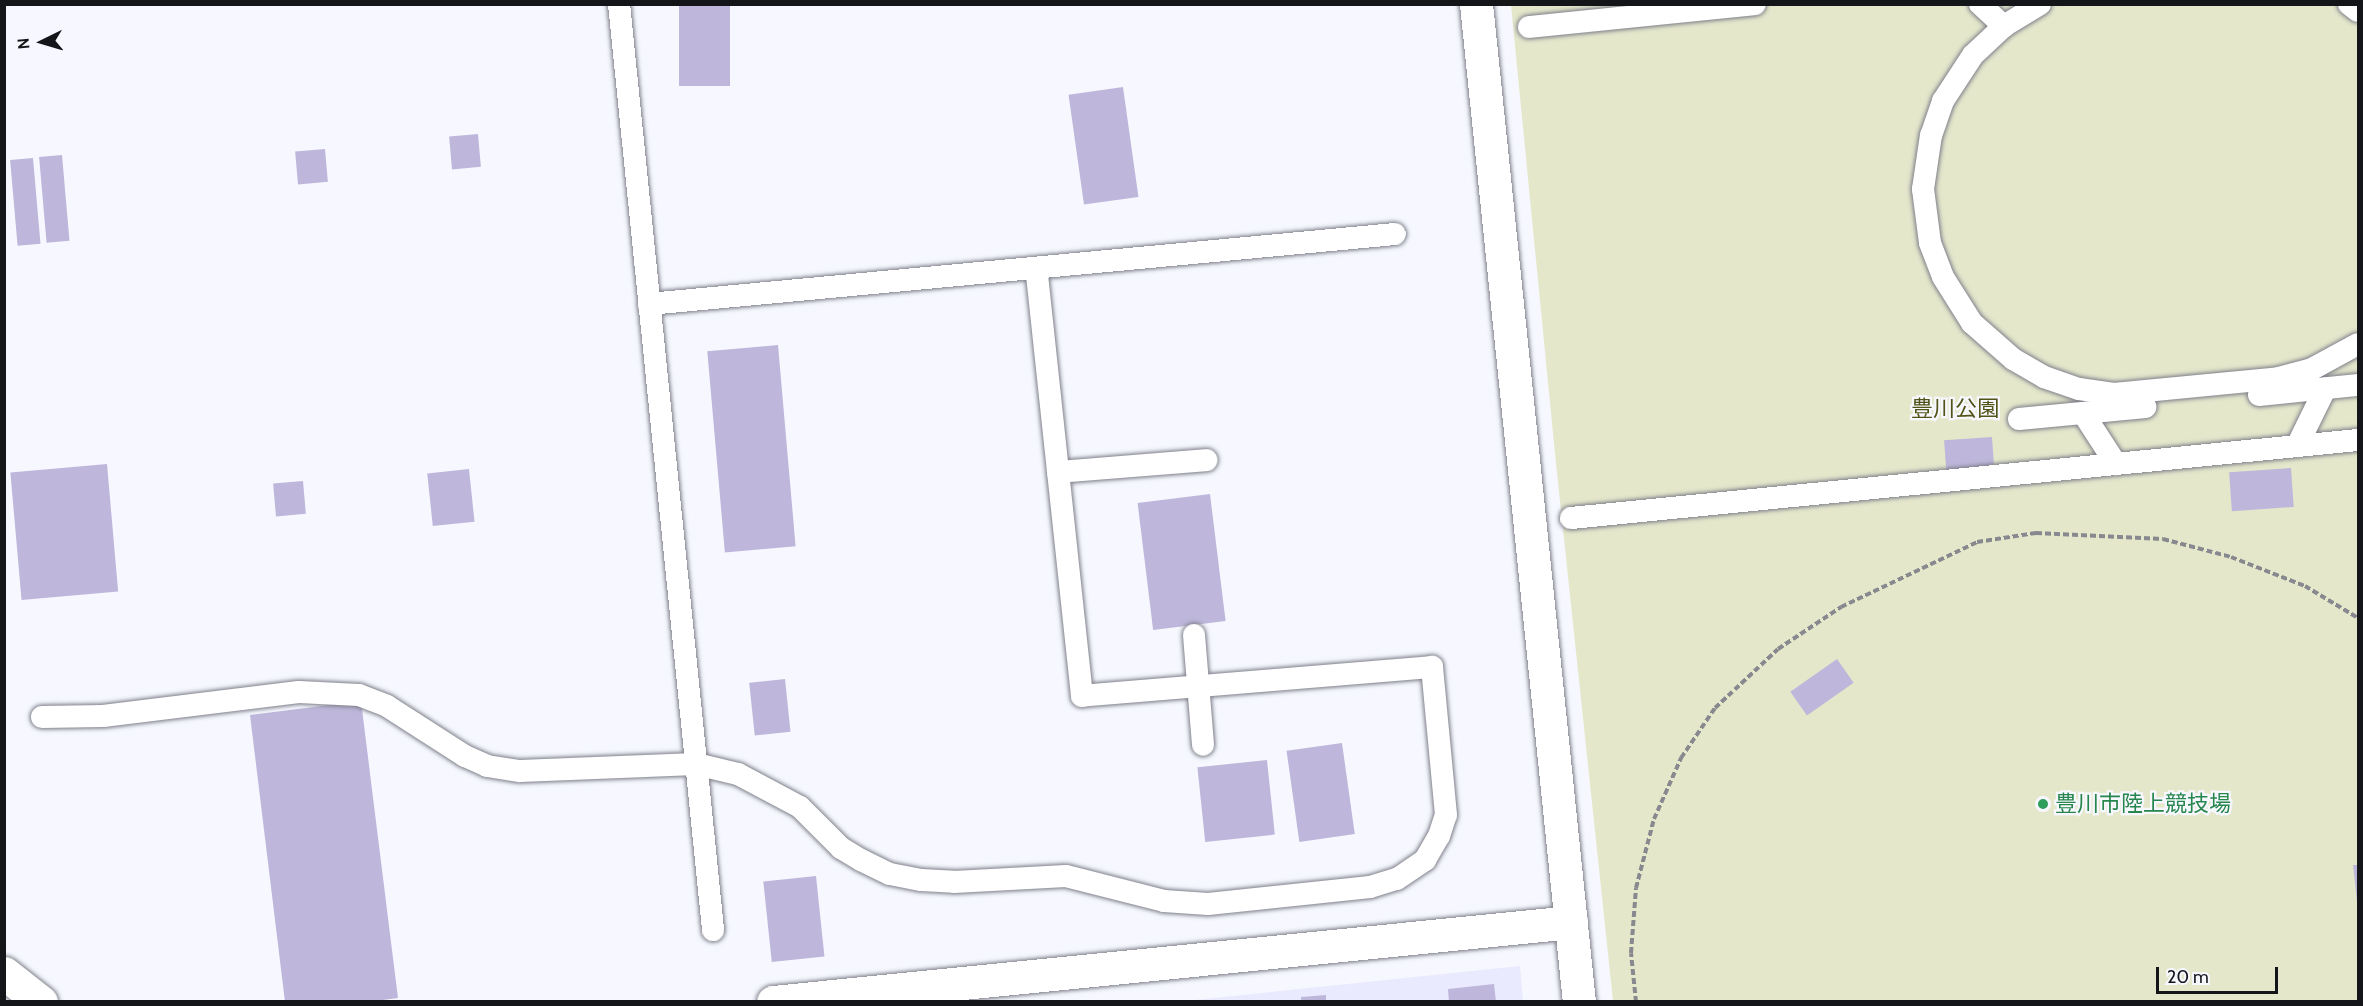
<!DOCTYPE html>
<html>
<head>
<meta charset="utf-8">
<style>
  body { margin:0 }
  #map { position:relative; width:2363px; height:1006px; overflow:hidden; background:#f7f8ff; font-family:Cabin,"Noto Sans JP",sans-serif }
  div>[style] { position:absolute }
  .built>* { inset:0; background:#e9eafd }
  .green>* { inset:0; background:#e5e7cb }
  .building>* { inset:0; background:#beb7db; transform-origin:0 0 }
  .path>* { height:4px; margin-top:-2px; transform-origin:0; background:repeating-linear-gradient(90deg,#88898f 0 6px,transparent 0 9px) }
  .roads { filter:drop-shadow(0 0 2px #7f808b) drop-shadow(0 0 2px #7f808b) }
  .service>* { height:22px; margin:-11px; padding:0 11px; transform-origin:11px; border-radius:11px; background:#fff }
  .tertiary>* { height:33px; margin:-16.5px; padding:0 16.5px; transform-origin:16.5px; border-radius:16.5px; background:#fff }
  .dots>* { width:16px; height:16px; translate:-50% -50%; box-sizing:border-box; border:3px solid #f7f8ff; border-radius:50% }
  span { translate:-50% -50%; white-space:nowrap; text-align:center; line-height:1.15; -webkit-text-stroke:4.5px #f7f8ff; paint-order:stroke }
  .park-label { font-size:22px; color:#525316 }
  .leisure-label { font-size:22px; color:#27864d }
  .left { translate:0 -50%; text-align:left }
  .frame { position:absolute; inset:0; border:6px solid #141519; pointer-events:none }
  .north { position:absolute; left:12px; top:12px; width:60px; height:60px; -webkit-text-stroke:4px #f7f8ff; paint-order:stroke; rotate:265deg; font-size:16px; font-weight:700; line-height:24px; text-align:center; color:#141519 }
  .north::after { content:''; display:block; margin:auto; width:21px; height:27px; background:#141519; clip-path:polygon(50% 0,100% 100%,50% 72%,0 100%) }
  .scale { position:absolute; left:2156px; top:967px; width:122px; height:27px; box-sizing:border-box; border:3px solid #141519; border-top:0; padding-left:8px; font-size:18px; line-height:21px; white-space:nowrap; color:#141519; -webkit-text-stroke:4px #f7f8ff; paint-order:stroke }
</style>
</head>
<body>
<div id="map">
  <div class="built">
    <i style="clip-path:polygon(1520px 966px,1523px 1001px,1175px 1002px)"></i>
  </div>
  <div class="green">
    <i style="clip-path:polygon(1511px 5px,2358px 5px,2358px 1001px,1613px 1001px,1555px 454px)"></i>
  </div>
  <div class="building">
    <i style="left:679px;top:4px;width:51px;height:82px"></i>
    <i style="left:1123px;top:87px;width:111px;height:55px;rotate:82deg"></i>
    <i style="left:478px;top:134px;width:33px;height:29px;rotate:85deg"></i>
    <i style="left:325px;top:149px;width:33px;height:30px;rotate:85deg"></i>
    <i style="left:62px;top:155px;width:86px;height:23px;rotate:85deg"></i>
    <i style="left:33px;top:158px;width:86px;height:23px;rotate:85deg"></i>
    <i style="left:778px;top:345px;width:202px;height:71px;rotate:85deg"></i>
    <i style="left:1992px;top:437px;width:31px;height:48px;rotate:86deg"></i>
    <i style="left:107px;top:464px;width:128px;height:97px;rotate:85deg"></i>
    <i style="left:2291px;top:468px;width:39px;height:62px;rotate:86deg"></i>
    <i style="left:469px;top:469px;width:53px;height:42px;rotate:84deg"></i>
    <i style="left:303px;top:481px;width:33px;height:30px;rotate:85deg"></i>
    <i style="left:1210px;top:494px;width:128px;height:73px;rotate:83deg"></i>
    <i style="left:1837px;top:659px;width:29px;height:57px;rotate:55deg"></i>
    <i style="left:785px;top:679px;width:53px;height:36px;rotate:84deg"></i>
    <i style="clip-path:polygon(361px 701px,398px 998px,368px 1002px,285px 1002px,250px 715px)"></i>
    <i style="left:1342px;top:743px;width:92px;height:56px;rotate:82deg"></i>
    <i style="left:1267px;top:760px;width:75px;height:70px;rotate:84deg"></i>
    <i style="clip-path:polygon(2353px 865px,2358px 865px,2358px 901px,2357px 901px)"></i>
    <i style="left:816px;top:876px;width:81px;height:53px;rotate:84deg"></i>
    <i style="clip-path:polygon(1494px 984px,1496px 1002px,1449px 1002px,1448px 989px)"></i>
    <i style="clip-path:polygon(1326px 995px,1326px 1002px,1301px 1002px,1301px 997px)"></i>
  </div>
  <div class="path">
    <i style="left:1636px;top:1002px;width:49px;rotate:-95.8deg"></i>
    <i style="left:1631px;top:953px;width:65px;rotate:-85.6deg"></i>
    <i style="left:1636px;top:888px;width:71px;rotate:-75.4deg"></i>
    <i style="left:1654px;top:819px;width:67px;rotate:-66.1deg"></i>
    <i style="left:1681px;top:758px;width:60px;rotate:-55.8deg"></i>
    <i style="left:1715px;top:708px;width:86px;rotate:-43.1deg"></i>
    <i style="left:1778px;top:649px;width:76px;rotate:-33.7deg"></i>
    <i style="left:1841px;top:607px;width:151px;rotate:-25.5deg"></i>
    <i style="left:1977px;top:542px;width:60px;rotate:-8.7deg"></i>
    <i style="left:2036px;top:533px;width:127px;rotate:2.7deg"></i>
    <i style="left:2163px;top:539px;width:70px;rotate:14.8deg"></i>
    <i style="left:2231px;top:557px;width:79px;rotate:21.4deg"></i>
    <i style="left:2305px;top:586px;width:62px;rotate:31.1deg"></i>
  </div>
  <div class="roads">
    <div class="service">
      <i style="left:619px;top:4px;width:931px;rotate:84.2deg"></i>
      <i style="left:1980px;top:4px;width:33px;rotate:43deg"></i>
      <i style="left:2040px;top:4px;width:42px;rotate:148.6deg"></i>
      <i style="left:2004px;top:26px;width:42px;rotate:136.9deg"></i>
      <i style="left:1973px;top:55px;width:55px;rotate:123.1deg"></i>
      <i style="left:1943px;top:101px;width:36px;rotate:109deg"></i>
      <i style="left:1931px;top:135px;width:55px;rotate:98.4deg"></i>
      <i style="left:1923px;top:189px;width:54px;rotate:82.6deg"></i>
      <i style="left:1930px;top:243px;width:36px;rotate:69deg"></i>
      <i style="left:1943px;top:277px;width:54px;rotate:57.8deg"></i>
      <i style="left:1972px;top:323px;width:55px;rotate:41.3deg"></i>
      <i style="left:2013px;top:359px;width:36px;rotate:30deg"></i>
      <i style="left:2044px;top:377px;width:37px;rotate:19deg"></i>
      <i style="left:2079px;top:389px;width:35px;rotate:8deg"></i>
      <i style="left:2114px;top:394px;width:166px;rotate:-5.5deg"></i>
      <i style="left:2279px;top:378px;width:34px;rotate:-15deg"></i>
      <i style="left:2312px;top:369px;width:52px;rotate:-28.5deg"></i>
      <i style="left:2349px;top:4px;width:11px;rotate:38deg"></i>
      <i style="left:1529px;top:27px;width:227px;rotate:-5.8deg"></i>
      <i style="left:649px;top:304px;width:749px;rotate:-5.36deg"></i>
      <i style="left:2259px;top:395px;width:100px;rotate:-5.8deg"></i>
      <i style="left:2083px;top:413px;width:61px;rotate:57.1deg"></i>
      <i style="left:2019px;top:419px;width:127px;rotate:-5.4deg"></i>
      <i style="left:2297px;top:446px;width:64px;rotate:-63.8deg"></i>
      <i style="left:1058px;top:472px;width:149px;rotate:-4.6deg"></i>
      <i style="left:1571px;top:518px;width:791px;rotate:-5.66deg"></i>
      <i style="left:1194px;top:635px;width:110px;rotate:85.3deg"></i>
      <i style="left:42px;top:717px;width:61px;rotate:-0.9deg"></i>
      <i style="left:103px;top:716px;width:197px;rotate:-7deg"></i>
      <i style="left:299px;top:692px;width:60px;rotate:2.9deg"></i>
      <i style="left:359px;top:695px;width:30px;rotate:21deg"></i>
      <i style="left:387px;top:706px;width:93px;rotate:32.7deg"></i>
      <i style="left:465px;top:756px;width:24px;rotate:24deg"></i>
      <i style="left:487px;top:766px;width:33px;rotate:9deg"></i>
      <i style="left:520px;top:771px;width:176px;rotate:-2.3deg"></i>
      <i style="left:696px;top:764px;width:43px;rotate:13.4deg"></i>
      <i style="left:738px;top:774px;width:70px;rotate:28deg"></i>
      <i style="left:800px;top:807px;width:58px;rotate:45deg"></i>
      <i style="left:841px;top:848px;width:23px;rotate:31deg"></i>
      <i style="left:861px;top:860px;width:32px;rotate:26deg"></i>
      <i style="left:890px;top:874px;width:32px;rotate:11deg"></i>
      <i style="left:921px;top:880px;width:33px;rotate:3deg"></i>
      <i style="left:954px;top:882px;width:112px;rotate:-3.1deg"></i>
      <i style="left:1066px;top:876px;width:101px;rotate:14.3deg"></i>
      <i style="left:1164px;top:901px;width:44px;rotate:3.9deg"></i>
      <i style="left:1208px;top:904px;width:163px;rotate:-6deg"></i>
      <i style="left:1370px;top:887px;width:28px;rotate:-17deg"></i>
      <i style="left:1397px;top:879px;width:34px;rotate:-34deg"></i>
      <i style="left:1425px;top:860px;width:28px;rotate:-60deg"></i>
      <i style="left:1439px;top:836px;width:22px;rotate:-72deg"></i>
      <i style="left:1446px;top:815px;width:149px;rotate:-95.4deg"></i>
      <i style="left:1432px;top:667px;width:351px;rotate:175.3deg"></i>
      <i style="left:1082px;top:696px;width:430px;rotate:-96.1deg"></i>
    </div>
    <div class="tertiary">
      <i style="left:1476px;top:4px;width:1003px;rotate:84.11deg"></i>
      <i style="left:4px;top:973px;width:47px;rotate:38.1deg"></i>
      <i style="left:773px;top:1002px;width:802px;rotate:-5.72deg"></i>
    </div>
  </div>
  <div class="dots">
    <i style="left:2043px;top:804px;background:#2e9e5b"></i>
  </div>
  <div class="park-label">
    <span style="left:1955px;top:409px">豊川公園</span>
  </div>
  <div class="leisure-label">
    <span class="left" style="left:2055px;top:804px">豊川市陸上競技場</span>
  </div>
  <div class="frame"></div>
  <div class="north">N</div>
  <div class="scale">20 m</div>
</div>
</body>
</html>
